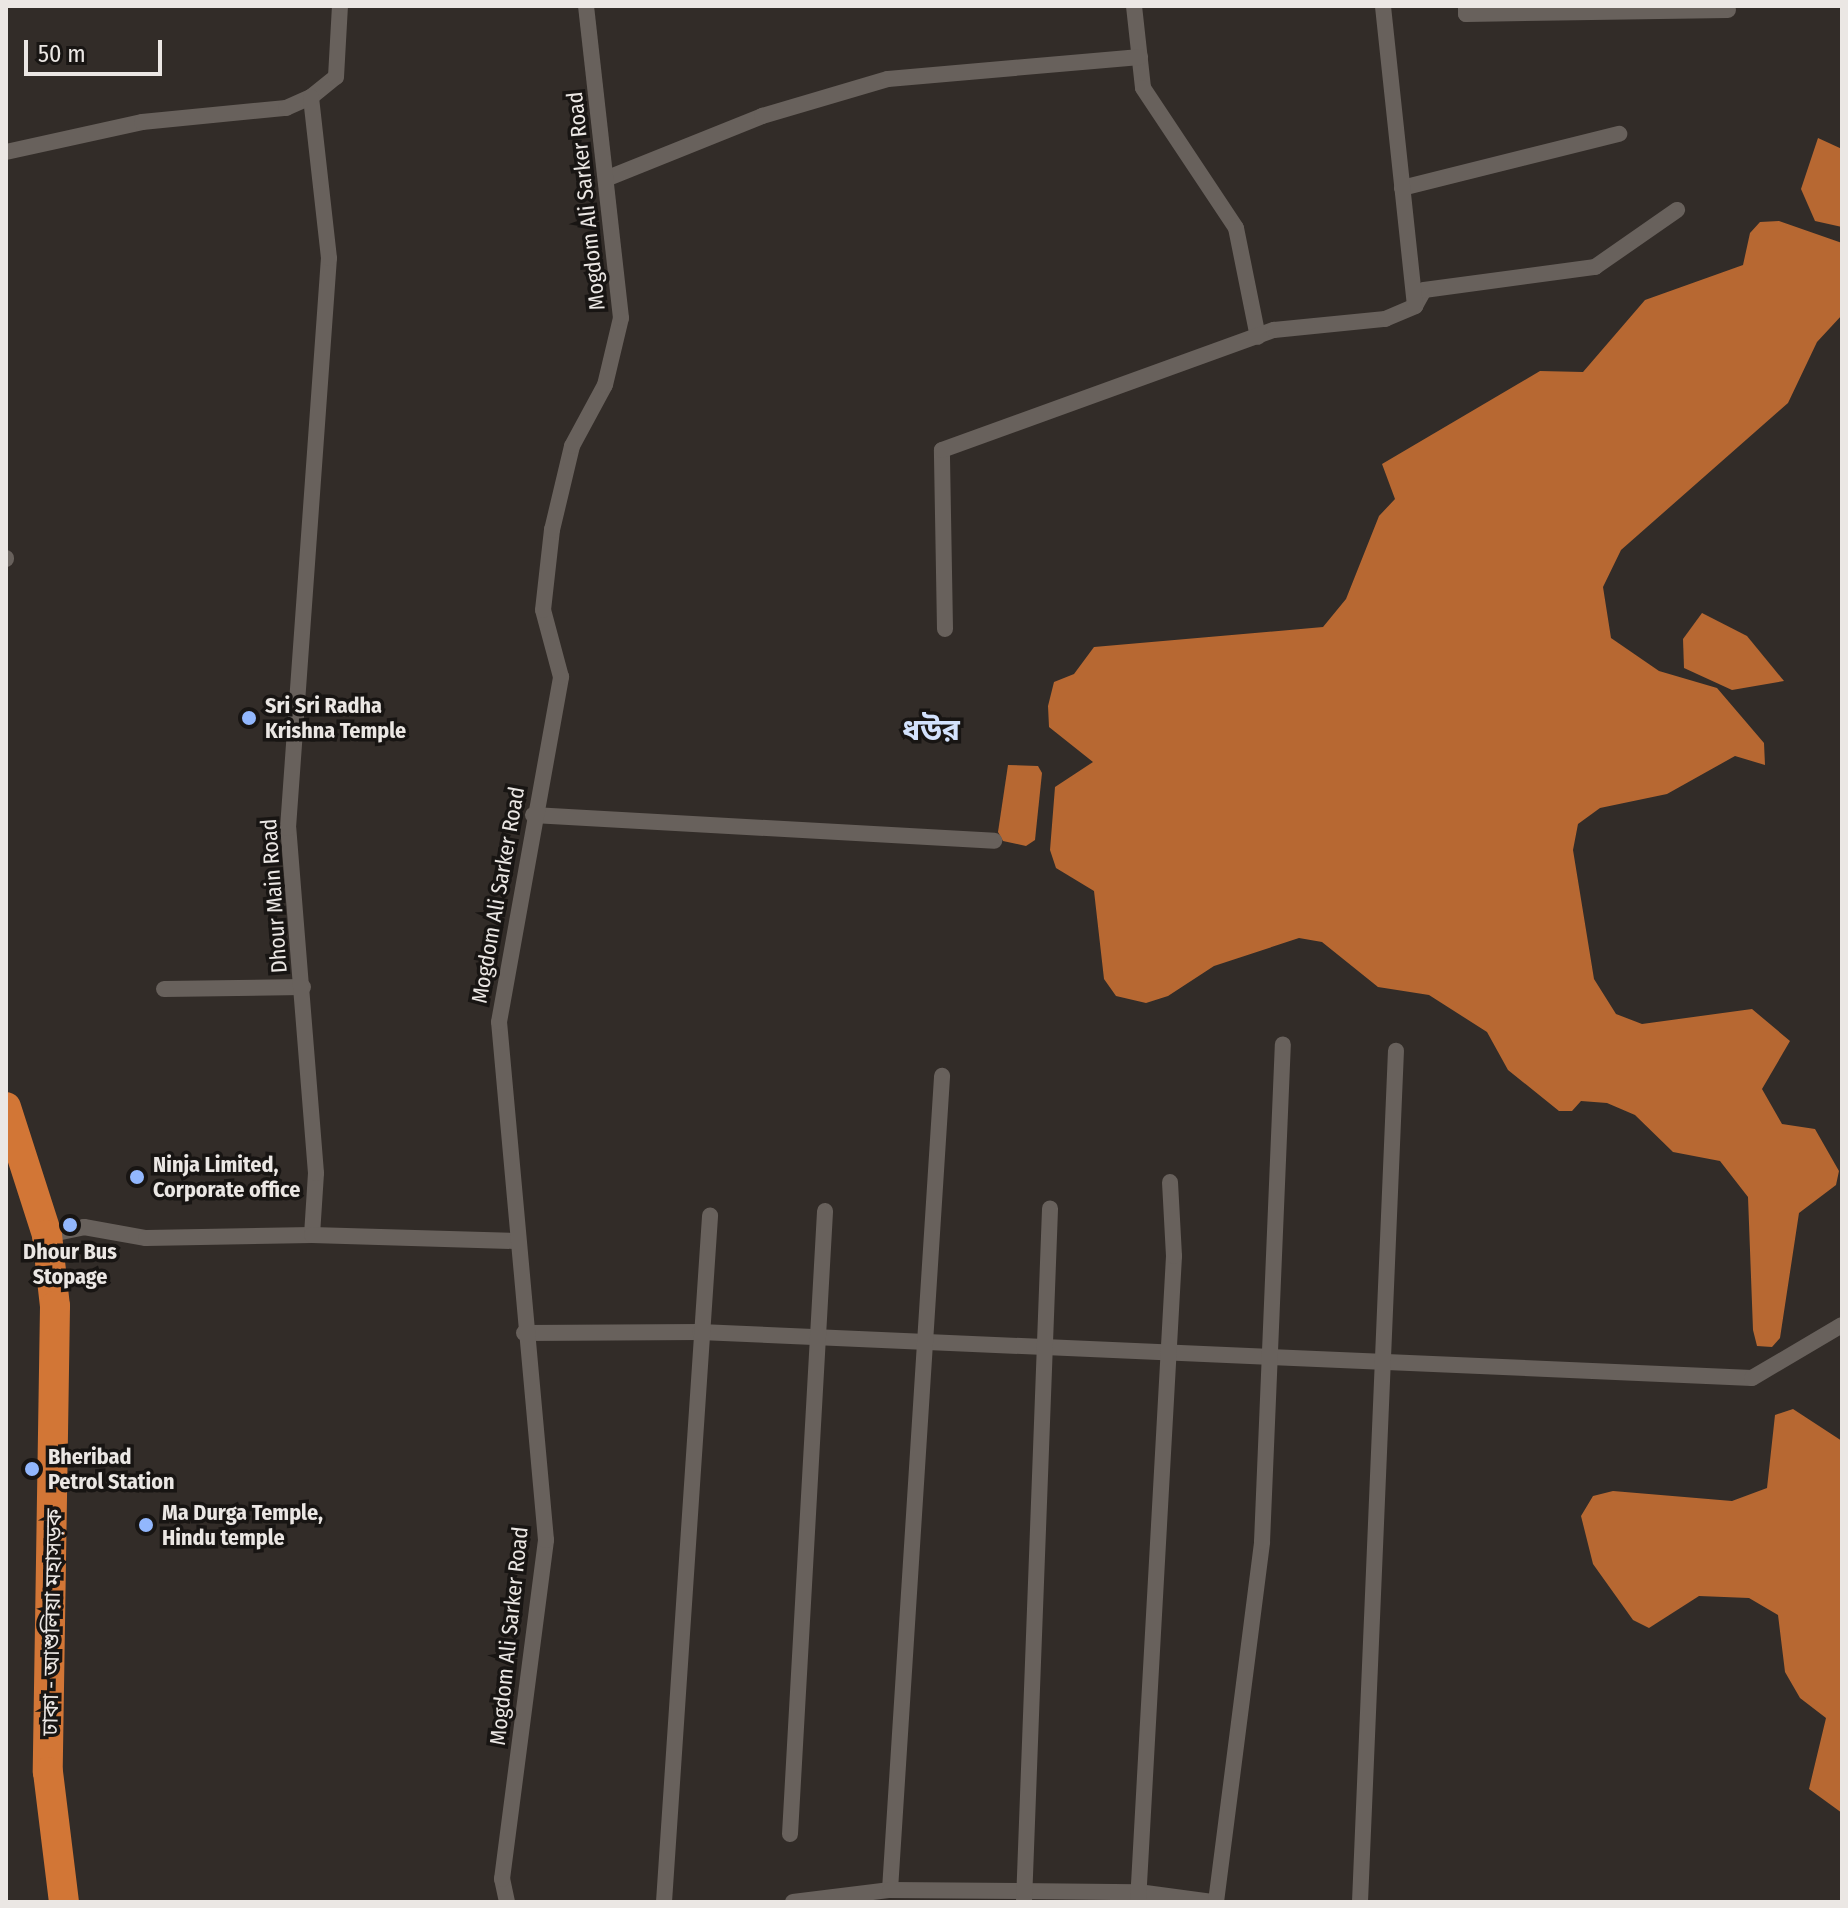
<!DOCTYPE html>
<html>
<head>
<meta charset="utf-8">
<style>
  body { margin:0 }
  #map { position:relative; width:1848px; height:1908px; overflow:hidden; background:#322c28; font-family:"Fira Sans Condensed","Noto Sans Bengali",sans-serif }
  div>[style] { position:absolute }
  .water>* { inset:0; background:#b76832 }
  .street>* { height:16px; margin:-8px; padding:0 8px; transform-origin:8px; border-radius:8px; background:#68615c }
  .highway>* { height:30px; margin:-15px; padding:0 15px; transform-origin:15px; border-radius:15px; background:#d27636 }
  .dots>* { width:22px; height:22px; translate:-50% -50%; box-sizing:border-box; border:4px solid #181513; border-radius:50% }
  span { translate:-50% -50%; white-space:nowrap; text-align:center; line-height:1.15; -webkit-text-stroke:7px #181513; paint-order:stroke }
  .street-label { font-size:22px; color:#ebe7e4 }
  .poi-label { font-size:22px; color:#ebe7e4; font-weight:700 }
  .left { translate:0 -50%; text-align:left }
  .district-label { font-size:30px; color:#d3e2fd; font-weight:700 }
  .frame { position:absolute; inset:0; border:8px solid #ebe7e4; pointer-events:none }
  .scale { position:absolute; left:24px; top:40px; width:138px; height:36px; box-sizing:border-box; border:4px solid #ebe7e4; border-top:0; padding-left:10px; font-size:24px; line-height:28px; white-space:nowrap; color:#ebe7e4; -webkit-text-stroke:6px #181513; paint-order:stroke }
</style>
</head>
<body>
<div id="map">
  <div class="water">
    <i style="clip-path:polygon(1818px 138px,1842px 149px,1842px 227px,1815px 221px,1801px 189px)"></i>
    <i style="clip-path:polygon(1779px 221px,1842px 243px,1842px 315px,1817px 342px,1788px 403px,1621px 550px,1603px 587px,1611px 638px,1659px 671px,1717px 688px,1764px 743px,1765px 765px,1735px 756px,1667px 794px,1600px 808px,1578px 824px,1573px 850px,1594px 979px,1616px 1014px,1642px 1024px,1752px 1009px,1790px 1041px,1762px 1089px,1782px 1124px,1815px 1129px,1839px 1171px,1836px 1185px,1799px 1213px,1780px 1338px,1772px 1347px,1757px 1346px,1753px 1330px,1748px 1197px,1720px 1161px,1673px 1152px,1635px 1115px,1607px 1103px,1581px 1101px,1572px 1111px,1559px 1111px,1508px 1070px,1487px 1032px,1429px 995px,1378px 987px,1322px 942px,1299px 938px,1214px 966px,1168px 996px,1146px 1003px,1116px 996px,1104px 979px,1094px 891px,1056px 868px,1050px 850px,1055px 787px,1093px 762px,1049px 727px,1048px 706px,1054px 682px,1074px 674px,1094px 647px,1323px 627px,1346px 599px,1379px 516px,1395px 499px,1382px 464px,1540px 371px,1583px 372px,1645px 300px,1743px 265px,1750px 233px,1760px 222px)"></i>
    <i style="clip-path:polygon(1702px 613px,1747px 636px,1784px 681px,1732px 690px,1684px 668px,1683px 639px)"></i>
    <i style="clip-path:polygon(1008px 765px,1038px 766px,1042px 773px,1035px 840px,1026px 846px,1003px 841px,998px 832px)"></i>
    <i style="clip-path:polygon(1793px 1409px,1842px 1441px,1842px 1813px,1809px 1789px,1826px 1718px,1800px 1698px,1785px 1672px,1778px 1615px,1749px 1598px,1699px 1596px,1649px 1628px,1633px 1620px,1593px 1564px,1581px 1516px,1593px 1496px,1613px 1491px,1732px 1501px,1767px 1488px,1775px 1415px)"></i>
  </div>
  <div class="street">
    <i style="left:1134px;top:6px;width:82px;rotate:83.7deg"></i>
    <i style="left:1143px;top:88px;width:168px;rotate:56.4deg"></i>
    <i style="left:1236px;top:228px;width:111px;rotate:78.6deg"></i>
    <i style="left:1466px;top:6px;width:8px;rotate:90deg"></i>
    <i style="left:1466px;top:14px;width:262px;rotate:-0.9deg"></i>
    <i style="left:6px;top:152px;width:139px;rotate:-12.4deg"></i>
    <i style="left:142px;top:122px;width:145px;rotate:-5.6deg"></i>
    <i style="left:286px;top:108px;width:27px;rotate:-24deg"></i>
    <i style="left:311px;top:97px;width:32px;rotate:-39deg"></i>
    <i style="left:336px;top:77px;width:71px;rotate:-86.8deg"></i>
    <i style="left:608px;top:178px;width:166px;rotate:-21.9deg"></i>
    <i style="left:762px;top:116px;width:131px;rotate:-16.4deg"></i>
    <i style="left:888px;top:79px;width:253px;rotate:-5deg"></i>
    <i style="left:1402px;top:188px;width:224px;rotate:-14deg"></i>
    <i style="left:1415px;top:306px;width:18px;rotate:-61deg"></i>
    <i style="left:1424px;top:290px;width:173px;rotate:-7.7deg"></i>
    <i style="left:1595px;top:267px;width:100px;rotate:-34.8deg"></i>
    <i style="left:6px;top:558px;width:1px;rotate:90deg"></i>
    <i style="left:945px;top:629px;width:179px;rotate:-91deg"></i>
    <i style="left:942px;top:450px;width:353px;rotate:-19.9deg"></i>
    <i style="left:1274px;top:330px;width:112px;rotate:-5.7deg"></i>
    <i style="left:1385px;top:319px;width:33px;rotate:-23deg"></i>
    <i style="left:1415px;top:306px;width:302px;rotate:-96.1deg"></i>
    <i style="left:533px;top:815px;width:462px;rotate:3.2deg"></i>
    <i style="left:164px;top:989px;width:139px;rotate:-0.8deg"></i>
    <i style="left:47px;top:1235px;width:38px;rotate:-12deg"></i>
    <i style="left:84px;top:1227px;width:63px;rotate:10.1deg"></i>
    <i style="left:146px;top:1238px;width:166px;rotate:-1deg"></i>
    <i style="left:312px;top:1235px;width:62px;rotate:-86.3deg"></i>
    <i style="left:316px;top:1173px;width:346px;rotate:-94.6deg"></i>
    <i style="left:288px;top:828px;width:571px;rotate:-85.89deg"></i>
    <i style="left:329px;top:258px;width:162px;rotate:-96.4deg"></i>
    <i style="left:312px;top:1235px;width:206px;rotate:1.7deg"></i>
    <i style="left:524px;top:1333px;width:176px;rotate:-0.3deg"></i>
    <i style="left:700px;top:1332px;width:1053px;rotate:2.5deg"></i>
    <i style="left:1752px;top:1378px;width:104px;rotate:-30.5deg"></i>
    <i style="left:790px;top:1834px;width:624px;rotate:-86.78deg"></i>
    <i style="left:890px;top:1890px;width:816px;rotate:-86.34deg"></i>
    <i style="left:507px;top:1902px;width:24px;rotate:-102deg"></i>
    <i style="left:502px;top:1879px;width:342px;rotate:-82.6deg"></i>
    <i style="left:546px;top:1540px;width:520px;rotate:-95.18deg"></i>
    <i style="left:499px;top:1022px;width:351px;rotate:-79.8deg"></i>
    <i style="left:561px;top:677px;width:69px;rotate:-105deg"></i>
    <i style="left:543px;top:610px;width:81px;rotate:-83.6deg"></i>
    <i style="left:552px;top:530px;width:86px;rotate:-76.6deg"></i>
    <i style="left:572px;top:446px;width:69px;rotate:-61.6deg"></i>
    <i style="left:605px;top:385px;width:69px;rotate:-76.6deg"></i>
    <i style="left:621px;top:318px;width:314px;rotate:-96.4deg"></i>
    <i style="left:664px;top:1902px;width:688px;rotate:-86.16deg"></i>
    <i style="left:793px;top:1902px;width:98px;rotate:-7.1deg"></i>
    <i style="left:890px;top:1890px;width:248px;rotate:0.5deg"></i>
    <i style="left:1138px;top:1892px;width:75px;rotate:7.7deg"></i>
    <i style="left:1024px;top:1902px;width:694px;rotate:-87.85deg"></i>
    <i style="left:1138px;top:1902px;width:647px;rotate:-86.81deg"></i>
    <i style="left:1174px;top:1256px;width:74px;rotate:-93.1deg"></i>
    <i style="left:1216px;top:1902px;width:363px;rotate:-82.7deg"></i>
    <i style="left:1262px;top:1542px;width:498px;rotate:-87.6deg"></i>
    <i style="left:1360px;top:1902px;width:852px;rotate:-87.58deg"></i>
  </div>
  <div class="highway">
    <i style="left:6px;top:1107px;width:134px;rotate:72.2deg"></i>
    <i style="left:47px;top:1235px;width:71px;rotate:83.6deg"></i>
    <i style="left:55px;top:1306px;width:466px;rotate:90.9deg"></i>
    <i style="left:48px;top:1772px;width:131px;rotate:83deg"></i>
  </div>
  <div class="dots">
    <i style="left:249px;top:718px;background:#92b7fd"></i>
    <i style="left:137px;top:1177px;background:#92b7fd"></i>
    <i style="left:70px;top:1225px;background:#92b7fd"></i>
    <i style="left:32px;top:1469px;background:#92b7fd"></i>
    <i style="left:146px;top:1525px;background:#92b7fd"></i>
  </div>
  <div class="street-label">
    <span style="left:586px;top:201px;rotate:-96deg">Mogdom Ali Sarker Road</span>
    <span style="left:498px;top:895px;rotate:-80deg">Mogdom Ali Sarker Road</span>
    <span style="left:274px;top:896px;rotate:-94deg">Dhour Main Road</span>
    <span style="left:52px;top:1622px;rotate:-89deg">ঢাকা - আশুলিয়া মহাসড়ক</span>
    <span style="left:509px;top:1636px;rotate:-84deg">Mogdom Ali Sarker Road</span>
  </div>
  <div class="poi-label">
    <span class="left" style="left:265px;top:718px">Sri Sri Radha<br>Krishna Temple</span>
    <span class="left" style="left:153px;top:1177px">Ninja Limited,<br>Corporate office</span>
    <span style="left:70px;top:1264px">Dhour Bus<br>Stopage</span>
    <span class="left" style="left:48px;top:1469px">Bheribad<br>Petrol Station</span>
    <span class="left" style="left:162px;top:1525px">Ma Durga Temple,<br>Hindu temple</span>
  </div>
  <div class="district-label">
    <span style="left:931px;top:730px">ধউর</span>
  </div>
  <div class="frame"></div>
  <div class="scale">50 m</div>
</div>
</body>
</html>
